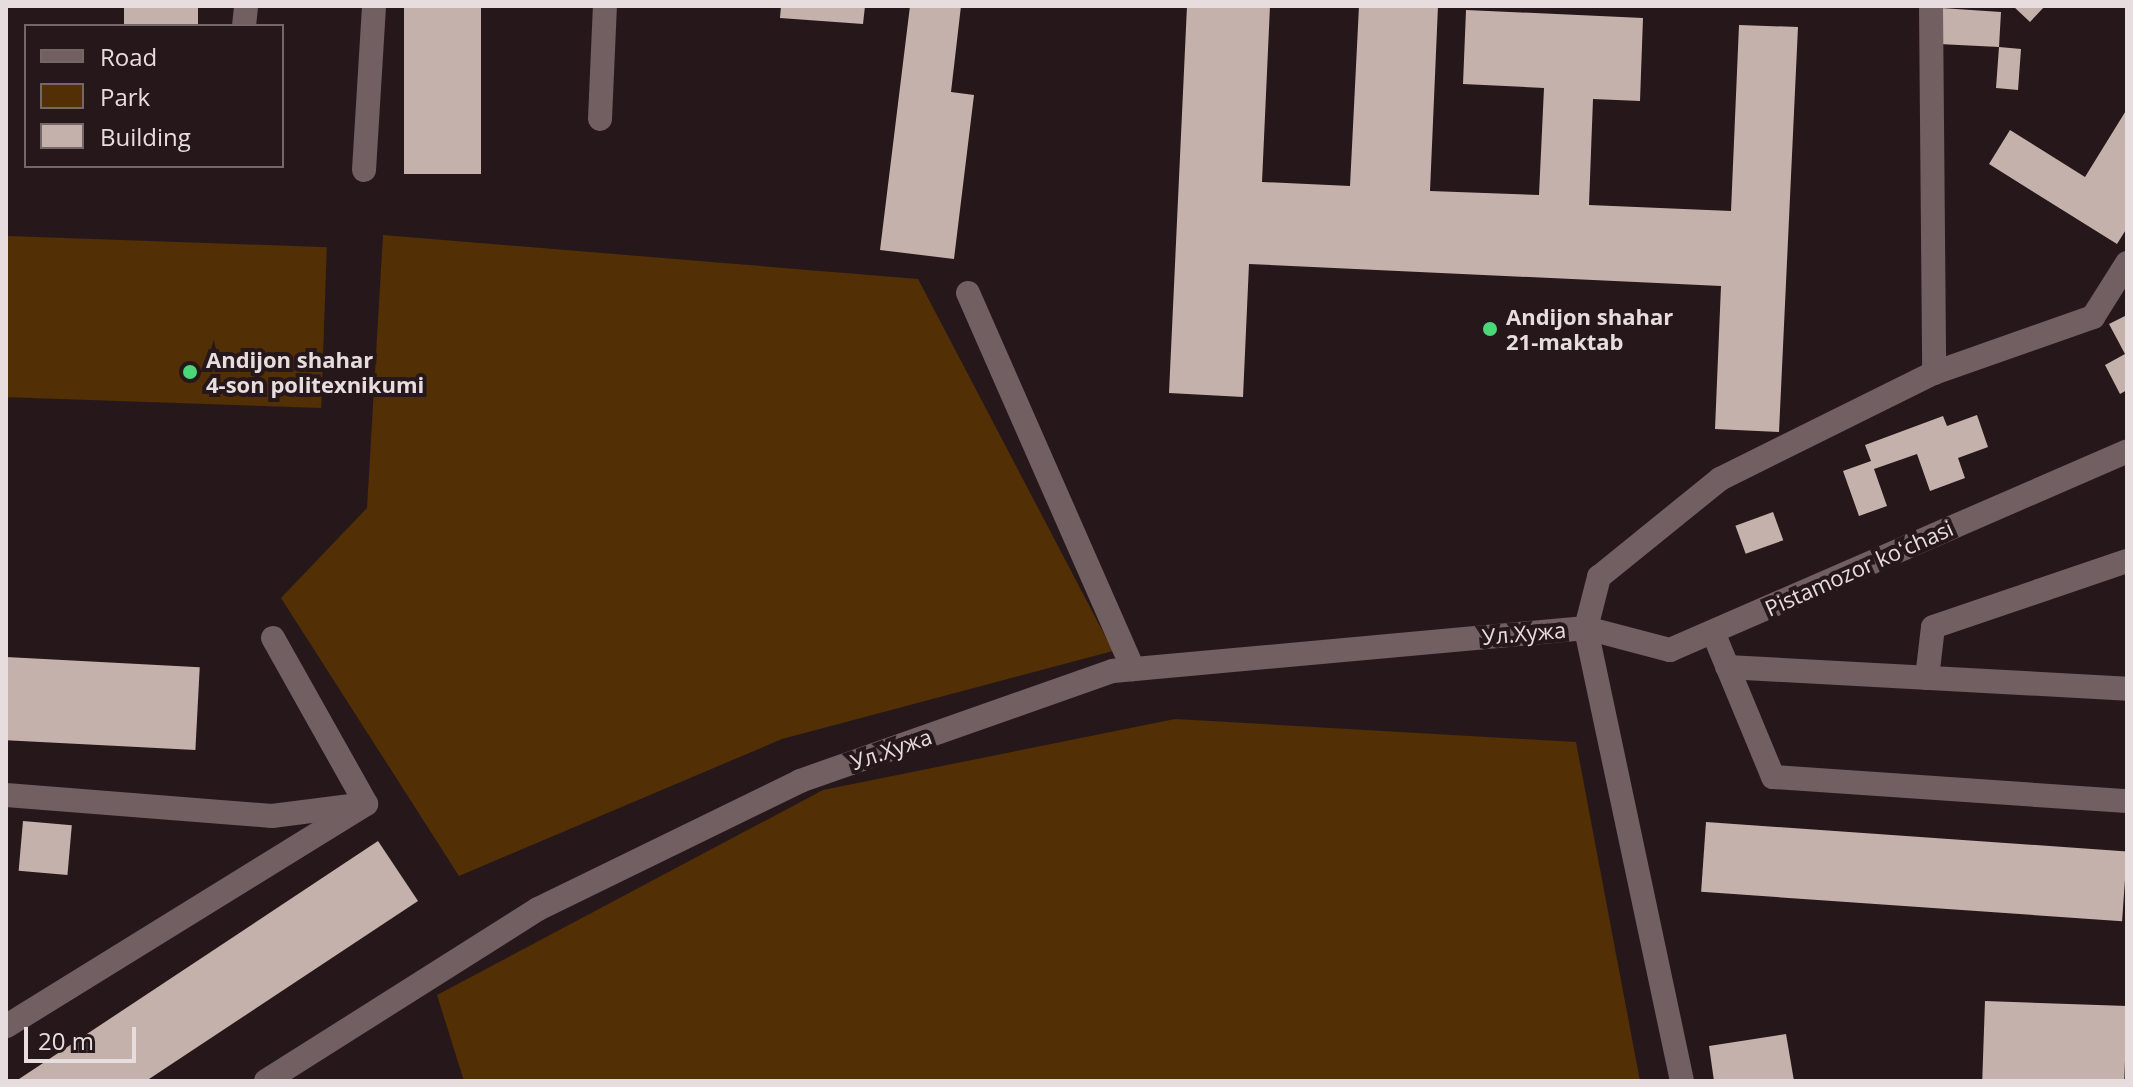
<!DOCTYPE html>
<html>
<head>
<meta charset="utf-8">
<style>
  body { margin:0 }
  #map { position:relative; width:2133px; height:1087px; overflow:hidden; background:#26181a; font-family:"Open Sans",sans-serif }
  div>[style] { position:absolute }
  .green>* { inset:0; background:#522f04; transform-origin:0 0 }
  .building>* { inset:0; background:#c5b1ac; transform-origin:0 0 }
  .minor>* { height:24px; margin:-12px; padding:0 12px; transform-origin:12px; border-radius:12px; background:#715f62 }
  .dots>* { width:22px; height:22px; translate:-50% -50%; box-sizing:border-box; border:4px solid #26181a; border-radius:50% }
  span { translate:-50% -50%; white-space:nowrap; text-align:center; line-height:1.15; -webkit-text-stroke:8px #26181a; paint-order:stroke }
  .poi-label { font-size:22px; color:#e7ddde; font-weight:700 }
  .left { translate:0 -50%; text-align:left }
  .street-label { font-size:22px; color:#e7ddde }
  .frame { position:absolute; inset:0; border:8px solid #e7ddde; pointer-events:none }
  .legend { position:absolute; left:24px; top:24px; width:260px; height:144px; box-sizing:border-box; background:#26181a; border:2px solid #736768; margin:0; padding:10px 14px; list-style:none; font-size:24px; color:#e7ddde }
  .legend li { display:flex; align-items:center; gap:16px; height:40px }
  .legend b { width:40px; border:2px solid #736768 }
  .scale { position:absolute; left:24px; top:1027px; width:112px; height:36px; box-sizing:border-box; border:4px solid #e7ddde; border-top:0; padding-left:10px; font-size:24px; line-height:28px; white-space:nowrap; color:#e7ddde; -webkit-text-stroke:6px #26181a; paint-order:stroke }
</style>
</head>
<body>
<div id="map">
  <div class="green">
    <i style="clip-path:polygon(383px 235px,918px 279px,1113px 651px,782px 739px,459px 876px,281px 598px,367px 508px)"></i>
    <i style="left:8px;top:236px;width:319px;height:161px;rotate:2deg"></i>
    <i style="clip-path:polygon(1175px 719px,1576px 742px,1640px 1081px,464px 1081px,437px 995px,823px 790px)"></i>
  </div>
  <div class="building">
    <i style="left:124px;top:6px;width:74px;height:20px"></i>
    <i style="left:404px;top:6px;width:77px;height:168px"></i>
    <i style="clip-path:polygon(781px 6px,865px 6px,863px 24px,780px 18px)"></i>
    <i style="clip-path:polygon(910px 6px,961px 6px,951px 92px,974px 95px,954px 259px,880px 250px)"></i>
    <i style="clip-path:polygon(1187px 6px,1270px 6px,1262px 182px,1350px 186px,1359px 6px,1438px 6px,1430px 191px,1539px 195px,1544px 88px,1463px 84px,1466px 10px,1643px 18px,1640px 101px,1593px 99px,1589px 205px,1731px 211px,1739px 25px,1798px 27px,1779px 432px,1715px 429px,1721px 286px,1249px 264px,1243px 397px,1169px 393px)"></i>
    <i style="clip-path:polygon(2013px 6px,2045px 6px,2030px 22px)"></i>
    <i style="clip-path:polygon(1941px 8px,2001px 12px,1999px 47px,2021px 49px,2018px 90px,1996px 88px,1999px 47px,1939px 44px)"></i>
    <i style="clip-path:polygon(2127px 109px,2127px 228px,2117px 244px,1989px 164px,2010px 130px,2085px 177px)"></i>
    <i style="clip-path:polygon(2127px 315px,2127px 353px,2125px 354px,2109px 324px)"></i>
    <i style="clip-path:polygon(2125px 354px,2127px 390px,2120px 394px,2105px 365px)"></i>
    <i style="clip-path:polygon(1977px 415px,1988px 447px,1958px 458px,1965px 478px,1930px 491px,1917px 454px,1874px 469px,1887px 506px,1859px 516px,1843px 471px,1871px 461px,1865px 445px,1943px 416px,1947px 426px)"></i>
    <i style="left:1773px;top:512px;width:30px;height:40px;rotate:70deg"></i>
    <i style="left:6px;top:657px;width:194px;height:83px;rotate:3deg"></i>
    <i style="left:23px;top:821px;width:49px;height:50px;rotate:5deg"></i>
    <i style="left:1706px;top:822px;width:422px;height:70px;rotate:4deg"></i>
    <i style="clip-path:polygon(378px 841px,418px 901px,146px 1081px,16px 1081px)"></i>
    <i style="left:1985px;top:1001px;width:142px;height:80px;rotate:2deg"></i>
    <i style="clip-path:polygon(1786px 1034px,1794px 1081px,1714px 1081px,1709px 1046px)"></i>
  </div>
  <div class="minor">
    <i style="left:1931px;top:6px;width:367px;rotate:89.5deg"></i>
    <i style="left:244px;top:26px;width:20px;rotate:-84deg"></i>
    <i style="left:600px;top:119px;width:113px;rotate:-87.5deg"></i>
    <i style="left:364px;top:170px;width:164px;rotate:-86.5deg"></i>
    <i style="left:968px;top:293px;width:411px;rotate:66.3deg"></i>
    <i style="left:1713px;top:632px;width:157px;rotate:67.5deg"></i>
    <i style="left:1773px;top:777px;width:355px;rotate:3.9deg"></i>
    <i style="left:273px;top:638px;width:190px;rotate:60.7deg"></i>
    <i style="left:1727px;top:667px;width:401px;rotate:3.1deg"></i>
    <i style="left:1927px;top:678px;width:51px;rotate:-83.3deg"></i>
    <i style="left:1933px;top:627px;width:205px;rotate:-18.8deg"></i>
    <i style="left:6px;top:795px;width:267px;rotate:4.5deg"></i>
    <i style="left:272px;top:816px;width:95px;rotate:-7.3deg"></i>
    <i style="left:366px;top:804px;width:423px;rotate:148.3deg"></i>
    <i style="left:266px;top:1081px;width:322px;rotate:-32.3deg"></i>
    <i style="left:538px;top:909px;width:292px;rotate:-26deg"></i>
    <i style="left:800px;top:781px;width:332px;rotate:-19.4deg"></i>
    <i style="left:1113px;top:671px;width:475px;rotate:-5.2deg"></i>
    <i style="left:1586px;top:628px;width:87px;rotate:14.7deg"></i>
    <i style="left:1670px;top:650px;width:498px;rotate:-23.5deg"></i>
    <i style="left:1682px;top:1081px;width:463px;rotate:-102deg"></i>
    <i style="left:1586px;top:628px;width:53px;rotate:-75.7deg"></i>
    <i style="left:1599px;top:577px;width:156px;rotate:-39deg"></i>
    <i style="left:1720px;top:479px;width:239px;rotate:-26.4deg"></i>
    <i style="left:1934px;top:373px;width:169px;rotate:-19.4deg"></i>
    <i style="left:2093px;top:317px;width:64px;rotate:-57.8deg"></i>
  </div>
  <div class="dots">
    <i style="left:1490px;top:329px;background:#4ad778"></i>
    <i style="left:190px;top:372px;background:#4ad778"></i>
  </div>
  <div class="poi-label">
    <span class="left" style="left:1506px;top:329px">Andijon shahar<br>21-maktab</span>
    <span class="left" style="left:206px;top:372px">Andijon shahar<br>4-son politexnikumi</span>
  </div>
  <div class="street-label">
    <span style="left:1859px;top:568px;rotate:-24deg">Pistamozor koʻchasi</span>
    <span style="left:1524px;top:633px;rotate:-5deg">Ул.Хужа</span>
    <span style="left:891px;top:749px;rotate:-19deg">Ул.Хужа</span>
  </div>
  <div class="frame"></div>
  <ul class="legend">
  <li><b style="height:10px;background:#715f62"></b>Road</li>
  <li><b style="height:22px;background:#522f04"></b>Park</li>
  <li><b style="height:22px;background:#c5b1ac"></b>Building</li>
  </ul>
  <div class="scale">20 m</div>
</div>
</body>
</html>
